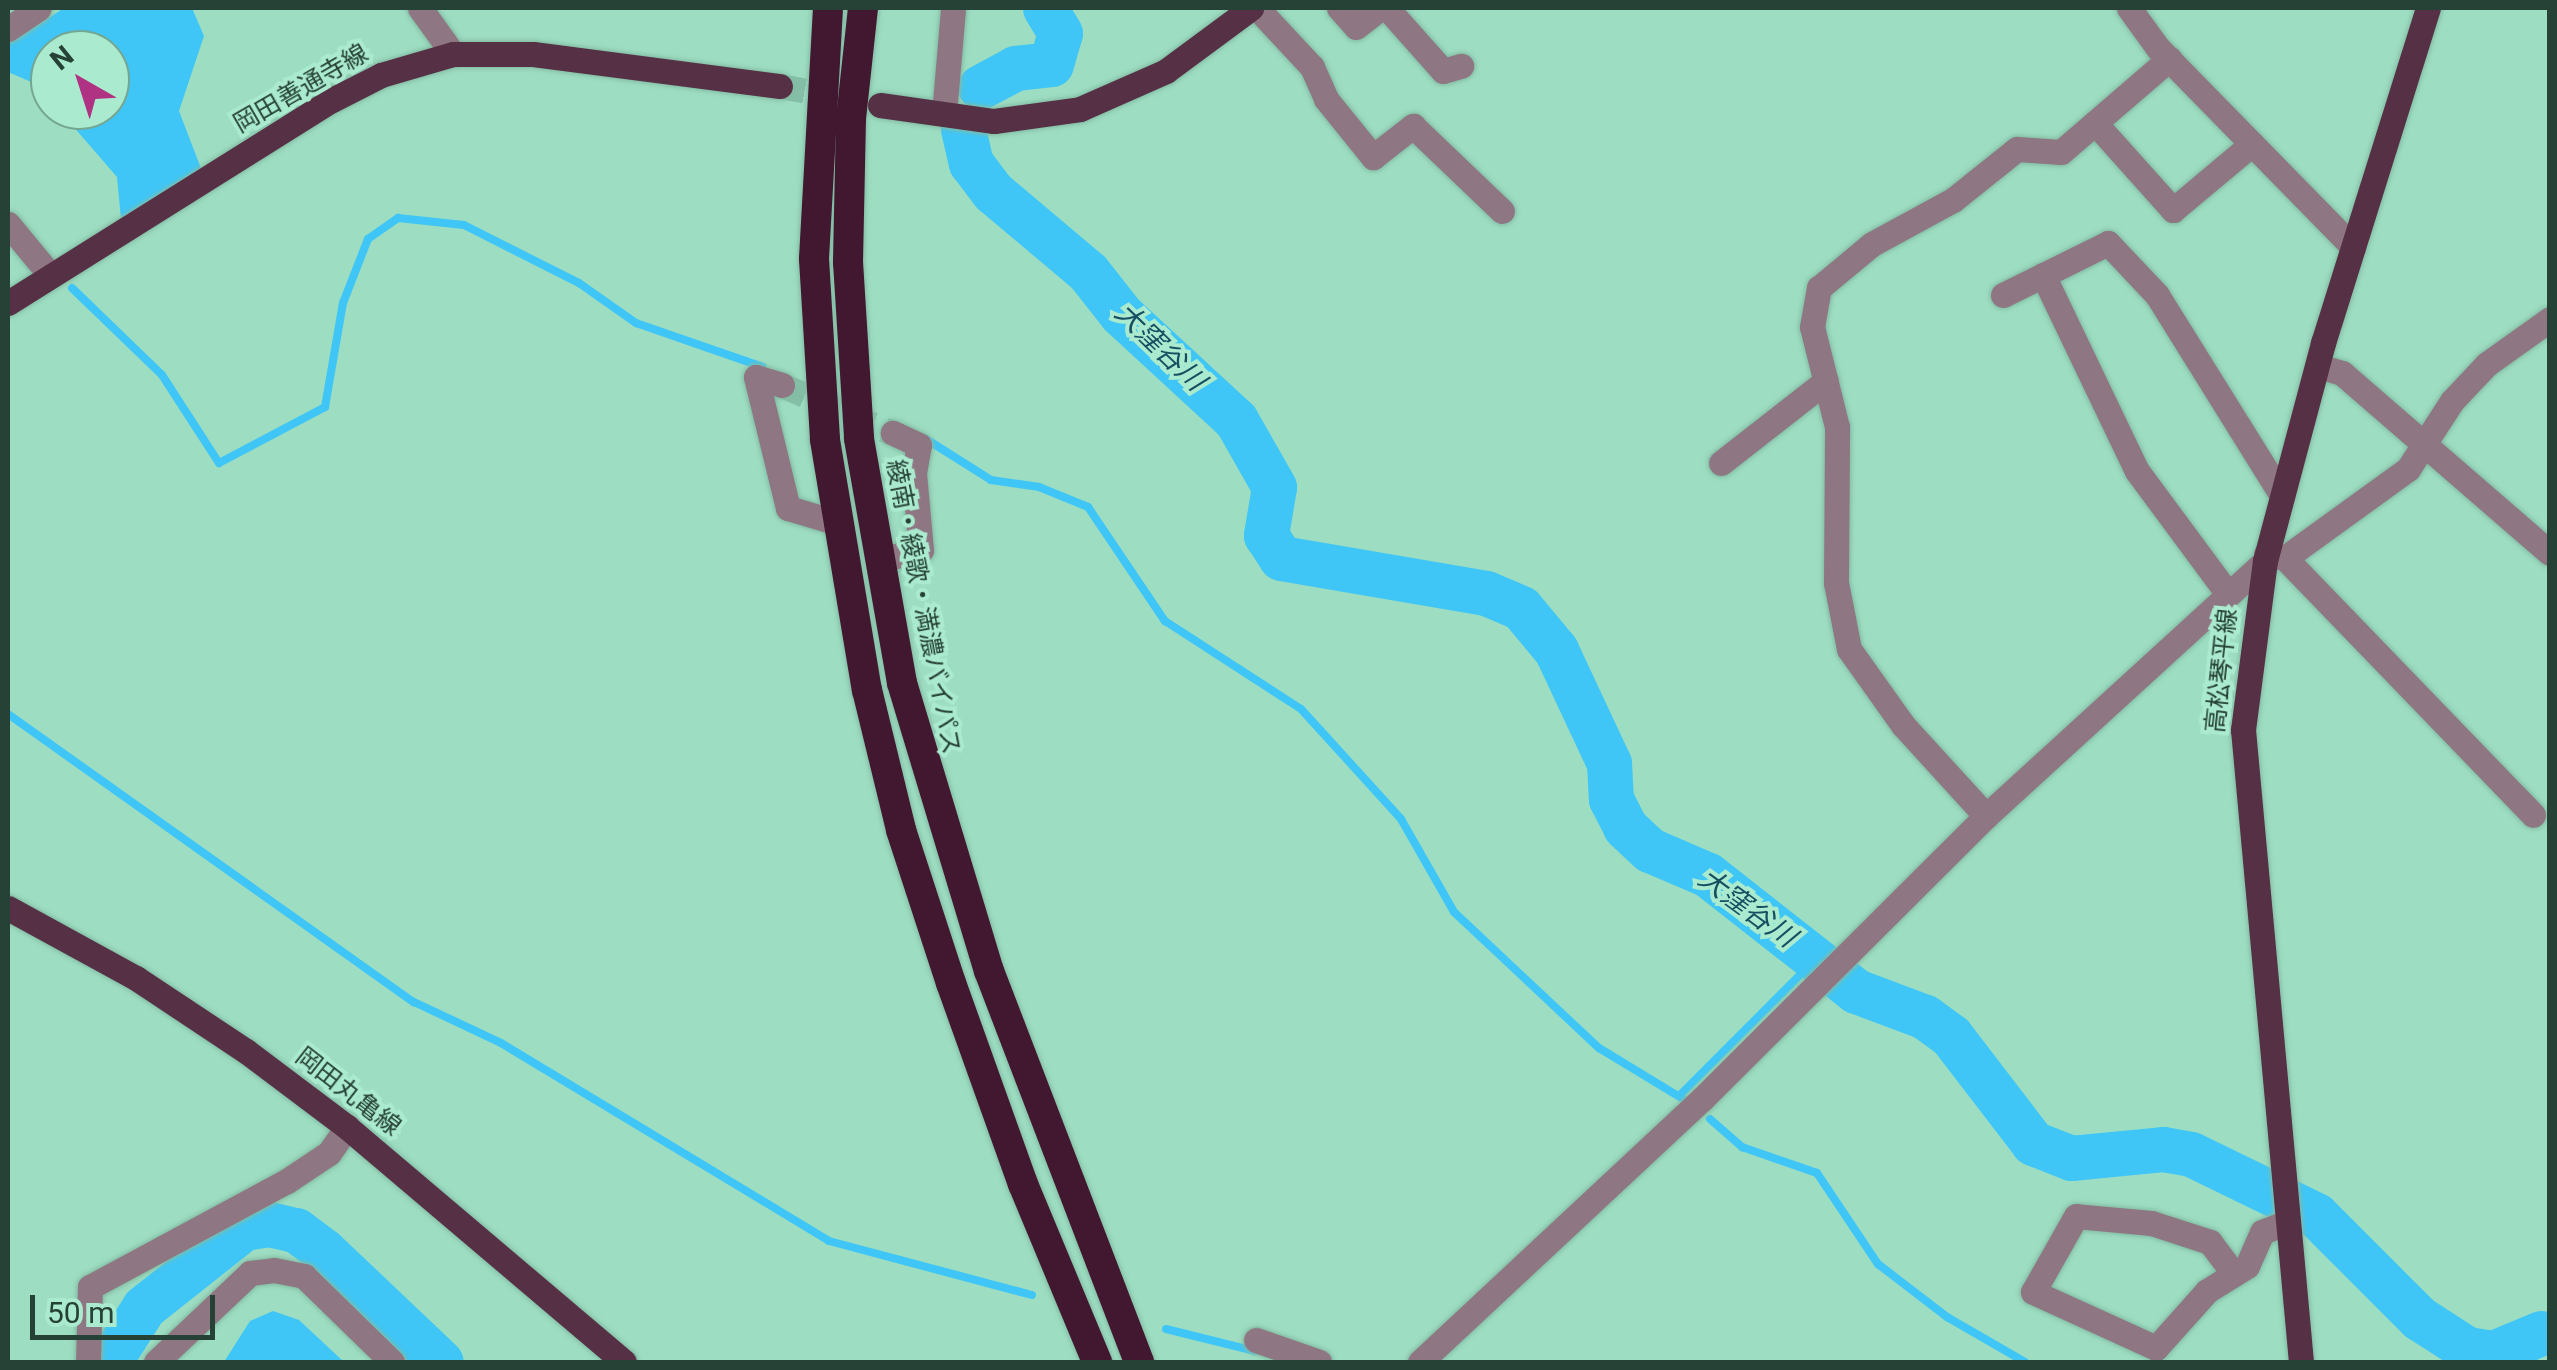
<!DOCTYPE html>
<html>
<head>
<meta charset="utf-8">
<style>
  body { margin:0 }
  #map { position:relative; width:2557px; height:1370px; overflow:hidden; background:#9dddc2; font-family:Roboto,"Noto Sans JP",sans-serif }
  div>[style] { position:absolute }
  .water>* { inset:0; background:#3fc6f6 }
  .stream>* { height:8px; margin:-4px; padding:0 4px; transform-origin:4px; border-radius:4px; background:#3fc6f6 }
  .river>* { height:45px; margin:-22.5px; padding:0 22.5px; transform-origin:22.5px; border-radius:22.5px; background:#3fc6f6 }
  .minor-tunnel>* { height:25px; margin-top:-12.5px; transform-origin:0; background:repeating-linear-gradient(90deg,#85bea6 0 25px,transparent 0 37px) }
  .major-tunnel>* { height:25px; margin-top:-12.5px; transform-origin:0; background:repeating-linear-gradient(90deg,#85bea6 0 25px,transparent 0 37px) }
  .roads { filter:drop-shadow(0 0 2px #83bba3) drop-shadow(0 0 2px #83bba3) }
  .minor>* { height:25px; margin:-12.5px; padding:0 12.5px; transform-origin:12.5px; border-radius:12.5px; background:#8e7682 }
  .major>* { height:25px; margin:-12.5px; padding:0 12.5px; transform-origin:12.5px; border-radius:12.5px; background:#563045 }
  .highway>* { height:30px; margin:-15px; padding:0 15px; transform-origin:15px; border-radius:15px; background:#421730 }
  span { translate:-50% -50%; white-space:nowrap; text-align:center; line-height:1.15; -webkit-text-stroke:8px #aaeacf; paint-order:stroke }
  .street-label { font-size:25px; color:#264136 }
  .water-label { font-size:28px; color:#174e61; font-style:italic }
  .frame { position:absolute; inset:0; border:10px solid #264136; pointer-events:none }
  .north { position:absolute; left:30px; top:30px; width:100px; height:100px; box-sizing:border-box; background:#aaeacf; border:2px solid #75a692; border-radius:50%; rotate:321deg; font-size:28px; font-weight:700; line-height:40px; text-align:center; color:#264136 }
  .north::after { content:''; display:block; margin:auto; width:35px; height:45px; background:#b03282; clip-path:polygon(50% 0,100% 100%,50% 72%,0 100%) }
  .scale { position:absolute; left:30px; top:1295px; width:185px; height:45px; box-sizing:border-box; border:5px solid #264136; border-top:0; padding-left:12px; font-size:30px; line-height:35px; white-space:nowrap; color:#264136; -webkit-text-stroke:8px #aaeacf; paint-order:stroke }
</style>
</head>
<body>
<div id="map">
  <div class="water">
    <i style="clip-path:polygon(64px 8px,192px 8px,204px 36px,179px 111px,202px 171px,121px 219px,117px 177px,59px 110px,110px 110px,110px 50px,50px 50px,50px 100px,36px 84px,8px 72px,8px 44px)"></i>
    <i style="clip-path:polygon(273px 1311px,299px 1320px,344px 1362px,224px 1362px,250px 1321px)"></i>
  </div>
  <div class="stream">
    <i style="left:72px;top:288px;width:125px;rotate:44deg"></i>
    <i style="left:162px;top:375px;width:105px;rotate:57.1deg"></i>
    <i style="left:219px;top:463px;width:120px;rotate:-27.8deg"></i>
    <i style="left:325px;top:407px;width:106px;rotate:-80.2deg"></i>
    <i style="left:343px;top:303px;width:69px;rotate:-68.7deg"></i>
    <i style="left:368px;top:239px;width:37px;rotate:-35deg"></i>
    <i style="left:398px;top:218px;width:66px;rotate:6.1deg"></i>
    <i style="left:464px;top:225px;width:129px;rotate:26.8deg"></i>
    <i style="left:579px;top:283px;width:70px;rotate:35.1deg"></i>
    <i style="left:636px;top:323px;width:134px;rotate:19.1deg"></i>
    <i style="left:926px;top:439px;width:77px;rotate:32.2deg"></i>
    <i style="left:991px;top:480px;width:49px;rotate:8.3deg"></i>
    <i style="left:1039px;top:487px;width:53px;rotate:22.2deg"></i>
    <i style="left:1088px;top:507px;width:138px;rotate:56deg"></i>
    <i style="left:1165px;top:621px;width:162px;rotate:32.9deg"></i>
    <i style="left:1301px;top:709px;width:149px;rotate:47.7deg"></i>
    <i style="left:1401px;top:819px;width:107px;rotate:60.3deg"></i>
    <i style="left:1454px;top:912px;width:199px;rotate:43.2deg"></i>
    <i style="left:1599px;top:1048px;width:100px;rotate:31.2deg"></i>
    <i style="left:8px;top:714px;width:498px;rotate:35.4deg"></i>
    <i style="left:414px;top:1002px;width:96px;rotate:25.2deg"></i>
    <i style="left:501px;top:1043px;width:383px;rotate:31.1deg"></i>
    <i style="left:829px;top:1241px;width:210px;rotate:14.9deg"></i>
    <i style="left:1680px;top:1095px;width:190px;rotate:-45deg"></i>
    <i style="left:1710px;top:1119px;width:43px;rotate:41.2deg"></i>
    <i style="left:1742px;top:1147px;width:79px;rotate:19.1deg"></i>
    <i style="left:1817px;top:1173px;width:110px;rotate:56.2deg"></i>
    <i style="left:1878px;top:1264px;width:87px;rotate:37.5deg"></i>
    <i style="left:1947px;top:1317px;width:90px;rotate:30deg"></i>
    <i style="left:1166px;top:1329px;width:92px;rotate:13.9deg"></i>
  </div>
  <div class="river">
    <i style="left:980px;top:87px;width:40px;rotate:-28deg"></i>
    <i style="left:1015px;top:68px;width:36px;rotate:-6deg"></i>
    <i style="left:1051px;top:64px;width:32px;rotate:-74deg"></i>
    <i style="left:1060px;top:33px;width:29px;rotate:-121deg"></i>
    <i style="left:963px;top:129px;width:35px;rotate:77deg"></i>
    <i style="left:971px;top:163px;width:36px;rotate:53deg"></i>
    <i style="left:993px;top:192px;width:124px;rotate:40.1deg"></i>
    <i style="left:1088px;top:272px;width:53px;rotate:51.8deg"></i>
    <i style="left:1121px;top:314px;width:156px;rotate:42.7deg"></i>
    <i style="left:1236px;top:420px;width:77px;rotate:60.4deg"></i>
    <i style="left:1274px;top:487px;width:49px;rotate:99.5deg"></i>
    <i style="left:1266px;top:535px;width:27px;rotate:57deg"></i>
    <i style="left:1281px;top:558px;width:208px;rotate:9.7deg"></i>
    <i style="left:1486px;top:593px;width:38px;rotate:23deg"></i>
    <i style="left:1521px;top:608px;width:55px;rotate:50.2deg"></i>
    <i style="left:1556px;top:650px;width:125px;rotate:64.9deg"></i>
    <i style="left:1609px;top:763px;width:36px;rotate:87deg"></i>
    <i style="left:1611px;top:799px;width:31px;rotate:63deg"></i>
    <i style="left:1625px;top:827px;width:34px;rotate:43deg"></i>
    <i style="left:1650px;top:850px;width:63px;rotate:23.3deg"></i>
    <i style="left:1708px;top:875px;width:188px;rotate:38.1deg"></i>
    <i style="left:1856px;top:991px;width:74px;rotate:20.6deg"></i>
    <i style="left:1925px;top:1017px;width:32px;rotate:36deg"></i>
    <i style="left:1951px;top:1036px;width:135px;rotate:52.5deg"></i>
    <i style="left:2033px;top:1143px;width:41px;rotate:21.5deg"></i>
    <i style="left:2071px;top:1158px;width:92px;rotate:-5.6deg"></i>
    <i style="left:2163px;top:1149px;width:28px;rotate:10deg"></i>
    <i style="left:2191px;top:1154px;width:139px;rotate:26deg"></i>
    <i style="left:2316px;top:1215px;width:146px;rotate:45deg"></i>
    <i style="left:2419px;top:1318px;width:57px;rotate:32.9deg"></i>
    <i style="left:2467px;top:1349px;width:26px;rotate:9deg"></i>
    <i style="left:2493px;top:1353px;width:52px;rotate:-22.6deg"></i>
    <i style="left:109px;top:1362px;width:65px;rotate:-57.5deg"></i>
    <i style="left:144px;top:1307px;width:127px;rotate:-38.3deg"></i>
    <i style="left:244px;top:1228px;width:25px;rotate:-9deg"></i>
    <i style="left:269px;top:1224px;width:28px;rotate:13deg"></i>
    <i style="left:296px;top:1230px;width:35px;rotate:37deg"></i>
    <i style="left:324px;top:1251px;width:161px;rotate:43.5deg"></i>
  </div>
  <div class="minor-tunnel">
    <i style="left:782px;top:385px;width:121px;rotate:23.4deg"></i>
  </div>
  <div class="major-tunnel">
    <i style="left:780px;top:86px;width:61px;rotate:10.4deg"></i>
  </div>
  <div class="roads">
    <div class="minor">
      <i style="left:420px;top:8px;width:57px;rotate:54.3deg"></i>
      <i style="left:1257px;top:8px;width:81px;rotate:47deg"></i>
      <i style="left:1312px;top:67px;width:35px;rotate:66deg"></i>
      <i style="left:1326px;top:99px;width:75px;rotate:51deg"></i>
      <i style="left:1373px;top:157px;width:51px;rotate:-37.8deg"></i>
      <i style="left:1413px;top:126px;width:123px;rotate:43.7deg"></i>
      <i style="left:1339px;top:8px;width:25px;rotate:48deg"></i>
      <i style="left:1356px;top:27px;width:31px;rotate:-38deg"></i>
      <i style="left:1387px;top:8px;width:84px;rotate:48.4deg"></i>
      <i style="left:1443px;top:71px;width:19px;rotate:-16deg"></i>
      <i style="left:2129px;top:8px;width:49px;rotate:54.1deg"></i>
      <i style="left:2158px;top:48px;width:279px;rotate:45.6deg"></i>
      <i style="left:8px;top:29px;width:37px;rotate:-34deg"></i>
      <i style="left:944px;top:114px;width:106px;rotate:-85.1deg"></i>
      <i style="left:2095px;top:123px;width:117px;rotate:48.1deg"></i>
      <i style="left:2173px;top:210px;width:103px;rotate:-39.9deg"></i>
      <i style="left:8px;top:224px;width:67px;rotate:50.4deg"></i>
      <i style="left:2043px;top:275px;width:217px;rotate:64.4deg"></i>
      <i style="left:2137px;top:471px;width:153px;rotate:53.5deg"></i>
      <i style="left:2003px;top:295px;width:117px;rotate:-26.3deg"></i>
      <i style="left:2108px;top:243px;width:71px;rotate:46.7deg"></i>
      <i style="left:2157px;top:295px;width:237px;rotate:58.1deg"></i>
      <i style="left:2318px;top:366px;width:25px;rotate:16deg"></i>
      <i style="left:2342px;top:373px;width:275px;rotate:40.9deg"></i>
      <i style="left:782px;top:385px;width:27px;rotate:-163deg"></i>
      <i style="left:756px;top:377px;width:135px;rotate:76.3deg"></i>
      <i style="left:788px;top:508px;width:49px;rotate:16.6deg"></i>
      <i style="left:1721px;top:463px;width:133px;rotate:-38deg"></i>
      <i style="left:2266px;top:554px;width:19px;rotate:12deg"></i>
      <i style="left:2285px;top:558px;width:357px;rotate:46deg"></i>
      <i style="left:2285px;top:558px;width:152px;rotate:-35.9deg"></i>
      <i style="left:2408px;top:469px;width:81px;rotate:-57.1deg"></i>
      <i style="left:2452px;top:401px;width:51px;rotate:-46.6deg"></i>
      <i style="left:2487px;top:364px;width:77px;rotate:-35.5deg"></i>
      <i style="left:879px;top:560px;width:43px;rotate:-13.4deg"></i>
      <i style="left:921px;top:550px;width:77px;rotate:-95.2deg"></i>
      <i style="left:914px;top:473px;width:28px;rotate:-80deg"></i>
      <i style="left:919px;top:445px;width:29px;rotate:-155deg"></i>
      <i style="left:1986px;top:816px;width:123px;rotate:-132.4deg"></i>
      <i style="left:1903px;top:725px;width:93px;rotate:-125.4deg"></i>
      <i style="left:1849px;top:649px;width:67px;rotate:-101.1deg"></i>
      <i style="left:1836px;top:583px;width:156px;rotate:-89.6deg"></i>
      <i style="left:1837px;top:427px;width:103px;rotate:-104deg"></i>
      <i style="left:1812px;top:327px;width:40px;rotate:-80deg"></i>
      <i style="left:1819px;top:288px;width:69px;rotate:-39.7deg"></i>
      <i style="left:1872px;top:244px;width:92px;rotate:-28.5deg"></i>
      <i style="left:1953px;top:200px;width:82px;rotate:-38.6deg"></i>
      <i style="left:2017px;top:149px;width:44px;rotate:3.9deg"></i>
      <i style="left:2061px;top:152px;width:143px;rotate:-40.7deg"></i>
      <i style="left:2234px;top:1274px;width:40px;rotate:-127deg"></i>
      <i style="left:2210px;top:1242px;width:62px;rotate:-162.1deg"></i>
      <i style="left:2151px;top:1223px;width:75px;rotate:-174.7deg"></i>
      <i style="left:2076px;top:1216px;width:87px;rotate:119.5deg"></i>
      <i style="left:2033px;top:1292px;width:135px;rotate:24.5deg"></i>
      <i style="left:2156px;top:1348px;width:76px;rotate:-48.2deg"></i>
      <i style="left:2207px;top:1291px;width:47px;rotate:-32deg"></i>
      <i style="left:2247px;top:1266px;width:37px;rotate:-66deg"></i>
      <i style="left:2262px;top:1232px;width:25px;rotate:-21deg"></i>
      <i style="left:1256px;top:1340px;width:67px;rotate:19.2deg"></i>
      <i style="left:88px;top:1362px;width:75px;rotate:-88.5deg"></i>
      <i style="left:90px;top:1287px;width:224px;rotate:-28.3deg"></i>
      <i style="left:287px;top:1181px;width:50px;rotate:-33.7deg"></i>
      <i style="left:329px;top:1153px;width:32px;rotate:-55deg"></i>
      <i style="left:156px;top:1362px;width:129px;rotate:-43.4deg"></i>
      <i style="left:250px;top:1273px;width:24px;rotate:-7deg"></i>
      <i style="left:274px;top:1270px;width:31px;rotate:11deg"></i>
      <i style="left:304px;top:1276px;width:123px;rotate:44.3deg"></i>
      <i style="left:1420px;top:1362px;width:386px;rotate:-43deg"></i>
      <i style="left:1702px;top:1099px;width:401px;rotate:-44.9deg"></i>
      <i style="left:1986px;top:816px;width:378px;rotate:-42.4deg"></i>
    </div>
    <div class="major">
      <i style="left:880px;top:105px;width:115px;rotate:8deg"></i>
      <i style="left:994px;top:121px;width:87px;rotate:-7.9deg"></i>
      <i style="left:1080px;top:109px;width:94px;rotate:-23.8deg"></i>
      <i style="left:1166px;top:71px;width:106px;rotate:-36.5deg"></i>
      <i style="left:8px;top:303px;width:382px;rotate:-32.1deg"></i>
      <i style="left:332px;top:100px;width:55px;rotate:-27deg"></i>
      <i style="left:381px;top:75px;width:75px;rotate:-16.3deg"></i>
      <i style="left:453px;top:54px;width:80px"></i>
      <i style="left:533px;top:54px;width:249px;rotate:7.4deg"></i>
      <i style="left:8px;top:908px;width:146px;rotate:28.7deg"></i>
      <i style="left:136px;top:978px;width:132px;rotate:33.6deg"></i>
      <i style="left:246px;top:1051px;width:126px;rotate:37deg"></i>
      <i style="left:347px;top:1127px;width:363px;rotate:40.3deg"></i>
      <i style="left:2301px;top:1362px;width:635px;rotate:-95.24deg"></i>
      <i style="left:2243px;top:730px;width:170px;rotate:-82.6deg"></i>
      <i style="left:2265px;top:561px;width:226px;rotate:-75.1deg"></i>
      <i style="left:2323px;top:343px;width:351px;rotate:-72.6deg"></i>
    </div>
    <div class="highway">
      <i style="left:828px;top:8px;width:251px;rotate:93.2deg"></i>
      <i style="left:814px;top:259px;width:181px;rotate:86.5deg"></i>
      <i style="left:825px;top:440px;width:254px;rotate:80.5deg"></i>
      <i style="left:867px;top:690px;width:144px;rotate:76.3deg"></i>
      <i style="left:901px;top:830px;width:161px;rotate:71.9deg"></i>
      <i style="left:951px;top:983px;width:214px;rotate:70.3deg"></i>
      <i style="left:1023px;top:1184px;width:193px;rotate:67.4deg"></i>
      <i style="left:863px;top:8px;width:111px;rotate:96.2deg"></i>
      <i style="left:851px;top:118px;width:144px;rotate:91.2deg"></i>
      <i style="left:848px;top:262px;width:177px;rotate:86.4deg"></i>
      <i style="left:859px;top:439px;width:248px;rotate:80deg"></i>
      <i style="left:902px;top:683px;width:301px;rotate:73.2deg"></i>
      <i style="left:989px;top:971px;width:419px;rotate:69deg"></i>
    </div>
  </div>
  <div class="street-label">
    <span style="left:301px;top:89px;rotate:-30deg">岡田善通寺線</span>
    <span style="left:923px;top:607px;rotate:79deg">綾南・綾歌・満濃バイパス</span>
    <span style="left:2222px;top:671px;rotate:-84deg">高松琴平線</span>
    <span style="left:348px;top:1092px;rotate:38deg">岡田丸亀線</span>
  </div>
  <div class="water-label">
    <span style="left:1160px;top:347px;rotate:44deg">大窪谷川</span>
    <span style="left:1747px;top:908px;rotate:36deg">大窪谷川</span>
  </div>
  <div class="frame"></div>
  <div class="north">N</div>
  <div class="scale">50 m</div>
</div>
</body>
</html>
